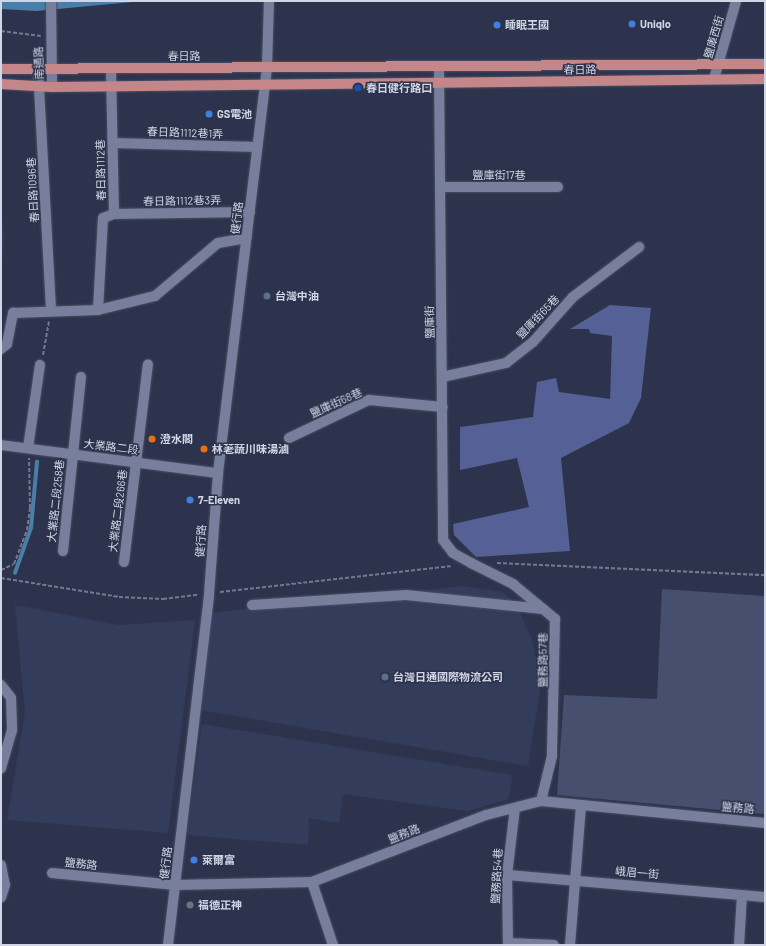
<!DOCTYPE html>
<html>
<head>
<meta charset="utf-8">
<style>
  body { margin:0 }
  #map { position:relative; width:766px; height:946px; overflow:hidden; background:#2d334c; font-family:Barlow,"Noto Sans TC",sans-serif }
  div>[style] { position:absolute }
  .built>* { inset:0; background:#343c5b }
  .green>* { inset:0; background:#474f6f }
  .forest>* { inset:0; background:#546096 }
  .water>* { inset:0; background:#4a7ea9 }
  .stream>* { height:3.5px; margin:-1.75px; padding:0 1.75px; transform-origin:1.75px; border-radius:1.75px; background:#4a7ea9 }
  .path>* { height:2px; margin-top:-1px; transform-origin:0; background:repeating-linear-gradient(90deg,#73788e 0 4px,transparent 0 6px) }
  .roads { filter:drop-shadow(0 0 1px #4a4f64) drop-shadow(0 0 1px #4a4f64) }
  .minor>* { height:10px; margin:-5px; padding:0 5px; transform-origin:5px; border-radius:5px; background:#777f9c }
  .major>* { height:10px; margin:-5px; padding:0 5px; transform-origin:5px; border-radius:5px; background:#c48689 }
  .dots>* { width:11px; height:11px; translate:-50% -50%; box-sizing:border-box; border:2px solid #2d334c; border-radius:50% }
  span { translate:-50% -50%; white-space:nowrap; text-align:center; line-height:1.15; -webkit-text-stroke:3px #2d334c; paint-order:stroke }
  .poi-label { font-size:11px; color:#d1d6e6; font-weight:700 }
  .left { translate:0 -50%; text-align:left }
  .street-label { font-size:11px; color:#d1d6e6 }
  .frame { position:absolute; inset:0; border:2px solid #d1d6e6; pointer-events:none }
</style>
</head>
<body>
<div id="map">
  <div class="built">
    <i style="clip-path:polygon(1px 206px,4px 237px,1px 274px)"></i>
    <i style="clip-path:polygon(463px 586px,502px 592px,516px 604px,532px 640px,541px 684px,528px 766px,200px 710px,210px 613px)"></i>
    <i style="clip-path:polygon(15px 605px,119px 625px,195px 620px,168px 833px,7px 820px,25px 712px)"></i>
    <i style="clip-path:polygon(202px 724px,512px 775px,509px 799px,467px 811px,343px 794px,339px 823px,309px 818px,308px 845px,187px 835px)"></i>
  </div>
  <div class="green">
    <i style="clip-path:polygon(662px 589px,765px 596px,765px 814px,557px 795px,564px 695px,657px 699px)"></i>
  </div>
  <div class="forest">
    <i style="clip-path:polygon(610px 305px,651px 308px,641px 398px,629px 423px,561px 458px,570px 551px,476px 557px,454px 535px,453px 524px,529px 507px,517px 458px,460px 470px,460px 427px,533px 417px,537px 382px,556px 378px,559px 392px,610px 399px,612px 336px,590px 333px,589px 329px,570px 329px)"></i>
  </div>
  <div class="water">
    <i style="clip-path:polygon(1px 1px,143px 1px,36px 11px,1px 9px)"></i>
  </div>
  <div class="stream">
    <i style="left:15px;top:573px;width:48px;rotate:-70.4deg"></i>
    <i style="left:31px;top:528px;width:66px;rotate:-84.8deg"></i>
  </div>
  <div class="path">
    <i style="left:1px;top:31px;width:40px;rotate:7.1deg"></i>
    <i style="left:43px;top:355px;width:34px;rotate:-80deg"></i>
    <i style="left:497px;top:563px;width:268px;rotate:2.6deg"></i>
    <i style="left:1px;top:570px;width:14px;rotate:-25deg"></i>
    <i style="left:14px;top:564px;width:36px;rotate:-69deg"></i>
    <i style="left:27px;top:530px;width:22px;rotate:-82deg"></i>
    <i style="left:30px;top:508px;width:50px;rotate:-91.1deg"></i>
    <i style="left:1px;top:578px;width:120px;rotate:9.1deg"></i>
    <i style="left:119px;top:597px;width:44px;rotate:2.6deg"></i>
    <i style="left:163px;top:599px;width:35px;rotate:-7deg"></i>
    <i style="left:220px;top:592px;width:233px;rotate:-6.4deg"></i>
  </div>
  <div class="roads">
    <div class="minor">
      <i style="left:51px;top:1px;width:86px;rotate:89.3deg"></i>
      <i style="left:439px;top:68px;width:472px;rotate:89.5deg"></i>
      <i style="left:443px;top:540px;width:16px;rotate:52deg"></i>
      <i style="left:453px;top:553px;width:21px;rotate:29deg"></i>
      <i style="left:471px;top:563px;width:47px;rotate:26.6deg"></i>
      <i style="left:513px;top:584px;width:55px;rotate:39.8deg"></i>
      <i style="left:555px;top:619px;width:137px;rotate:91.3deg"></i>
      <i style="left:552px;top:756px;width:46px;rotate:103.7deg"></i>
      <i style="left:38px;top:69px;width:242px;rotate:86.9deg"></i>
      <i style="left:714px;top:79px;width:81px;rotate:-74.2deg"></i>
      <i style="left:113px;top:143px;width:144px;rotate:1.6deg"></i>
      <i style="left:440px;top:187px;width:118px"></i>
      <i style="left:114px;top:214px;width:136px;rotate:-0.8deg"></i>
      <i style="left:98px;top:310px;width:92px;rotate:-86.9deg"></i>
      <i style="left:103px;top:218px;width:12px;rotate:-20deg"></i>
      <i style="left:114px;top:214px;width:145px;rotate:-91.2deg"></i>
      <i style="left:1px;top:349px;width:8px;rotate:-40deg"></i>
      <i style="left:7px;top:344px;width:32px;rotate:-79deg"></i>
      <i style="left:13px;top:313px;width:85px;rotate:-2deg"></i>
      <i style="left:98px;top:310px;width:59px;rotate:-13.8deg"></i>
      <i style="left:155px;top:296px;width:82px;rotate:-40.1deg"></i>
      <i style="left:218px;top:243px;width:29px;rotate:-10deg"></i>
      <i style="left:442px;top:377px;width:66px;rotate:-12.3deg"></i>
      <i style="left:506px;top:363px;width:34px;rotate:-38deg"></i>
      <i style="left:533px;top:342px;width:60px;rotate:-48.4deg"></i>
      <i style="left:573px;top:297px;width:83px;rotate:-37.1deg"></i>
      <i style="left:289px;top:438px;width:89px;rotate:-25.4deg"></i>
      <i style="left:369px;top:400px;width:74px;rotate:5.4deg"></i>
      <i style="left:1px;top:445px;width:219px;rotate:7.4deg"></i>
      <i style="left:28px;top:448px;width:84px;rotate:-81.8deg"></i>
      <i style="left:63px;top:551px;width:175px;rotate:-84.1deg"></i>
      <i style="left:124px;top:562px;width:199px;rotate:-83.1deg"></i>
      <i style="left:252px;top:605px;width:154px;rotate:-3.7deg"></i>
      <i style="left:406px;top:595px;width:138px;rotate:5.8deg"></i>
      <i style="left:1px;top:685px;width:16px;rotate:52deg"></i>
      <i style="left:11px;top:698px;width:32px;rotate:88deg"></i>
      <i style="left:12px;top:730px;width:40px;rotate:106deg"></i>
      <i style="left:1px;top:865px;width:20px;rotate:79deg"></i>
      <i style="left:5px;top:885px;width:13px;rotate:108deg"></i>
      <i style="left:52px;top:873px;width:124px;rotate:5.6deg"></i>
      <i style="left:175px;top:885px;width:137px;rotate:-1.3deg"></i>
      <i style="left:312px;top:882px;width:186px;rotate:-21.1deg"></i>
      <i style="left:486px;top:815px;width:57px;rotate:-14.3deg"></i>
      <i style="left:541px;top:801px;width:225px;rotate:5.6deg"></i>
      <i style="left:507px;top:875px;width:259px;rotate:4.9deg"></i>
      <i style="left:312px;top:882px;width:66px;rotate:71.6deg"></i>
      <i style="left:508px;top:943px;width:46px;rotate:2.5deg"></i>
      <i style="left:168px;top:945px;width:353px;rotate:-83.3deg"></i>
      <i style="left:209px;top:594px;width:121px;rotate:-85.7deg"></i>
      <i style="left:218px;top:473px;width:409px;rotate:-83.1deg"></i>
      <i style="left:267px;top:67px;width:66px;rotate:-88.3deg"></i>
      <i style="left:508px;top:945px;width:70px;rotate:-90.8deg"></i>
      <i style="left:507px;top:875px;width:67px;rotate:-83.2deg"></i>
      <i style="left:570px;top:945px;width:139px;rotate:-85.5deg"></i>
      <i style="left:739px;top:945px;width:50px;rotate:-86.6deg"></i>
    </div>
    <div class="major">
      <i style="left:1px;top:69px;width:764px;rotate:-0.37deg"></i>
      <i style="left:1px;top:84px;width:51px;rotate:3.4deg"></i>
      <i style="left:52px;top:87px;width:713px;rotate:-0.64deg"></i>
    </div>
  </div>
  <div class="dots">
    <i style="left:632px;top:24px;background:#3f7fe0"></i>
    <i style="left:497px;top:25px;background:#3f7fe0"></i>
    <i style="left:358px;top:88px;background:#1a4fb4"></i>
    <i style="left:209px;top:114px;background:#3f7fe0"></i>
    <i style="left:267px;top:296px;background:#5c6f8a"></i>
    <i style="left:152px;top:439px;background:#e8710a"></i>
    <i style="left:204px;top:449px;background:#e8710a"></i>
    <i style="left:190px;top:500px;background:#3f7fe0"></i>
    <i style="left:385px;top:677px;background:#5c6f8a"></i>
    <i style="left:194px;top:860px;background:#3f7fe0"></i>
    <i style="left:190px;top:905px;background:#6b7280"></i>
  </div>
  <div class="poi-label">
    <span class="left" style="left:640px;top:24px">Uniqlo</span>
    <span class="left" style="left:505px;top:25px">睡眠王國</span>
    <span class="left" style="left:366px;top:88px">春日健行路口</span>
    <span class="left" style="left:217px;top:114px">GS電池</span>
    <span class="left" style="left:275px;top:296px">台灣中油</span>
    <span class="left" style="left:160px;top:439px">澄水閣</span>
    <span class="left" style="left:212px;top:449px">林荖蔬川味湯滷</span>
    <span class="left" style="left:198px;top:500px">7-Eleven</span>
    <span class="left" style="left:393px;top:677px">台灣日通國際物流公司</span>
    <span class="left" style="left:202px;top:860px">萊爾富</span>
    <span class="left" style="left:198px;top:905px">福德正神</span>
  </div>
  <div class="street-label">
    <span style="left:714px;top:37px;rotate:-74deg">鹽庫西街</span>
    <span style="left:184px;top:56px">春日路</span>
    <span style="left:39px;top:63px;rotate:-92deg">南通路</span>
    <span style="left:580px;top:70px;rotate:-1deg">春日路</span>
    <span style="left:185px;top:133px;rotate:2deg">春日路1112巷1弄</span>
    <span style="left:101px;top:170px;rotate:-91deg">春日路1112巷</span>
    <span style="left:499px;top:175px">鹽庫街17巷</span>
    <span style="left:33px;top:190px;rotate:-93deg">春日路1096巷</span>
    <span style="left:182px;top:201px;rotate:-1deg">春日路1112巷3弄</span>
    <span style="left:237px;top:218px;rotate:-83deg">健行路</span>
    <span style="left:538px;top:317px;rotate:-46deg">鹽庫街65巷</span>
    <span style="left:430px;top:322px;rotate:-91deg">鹽庫街</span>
    <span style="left:336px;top:403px;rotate:-24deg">鹽庫街68巷</span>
    <span style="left:111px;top:447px;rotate:7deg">大業路二段</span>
    <span style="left:56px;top:501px;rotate:-84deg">大業路二段258巷</span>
    <span style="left:118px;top:511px;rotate:-83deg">大業路二段266巷</span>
    <span style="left:201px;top:541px;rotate:-86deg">健行路</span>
    <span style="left:543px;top:660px;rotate:-90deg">鹽務路57巷</span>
    <span style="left:738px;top:808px;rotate:5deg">鹽務路</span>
    <span style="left:404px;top:834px;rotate:-22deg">鹽務路</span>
    <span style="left:166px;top:863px;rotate:-83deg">健行路</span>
    <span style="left:81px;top:864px;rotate:6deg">鹽務路</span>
    <span style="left:637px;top:873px;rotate:5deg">峨眉一街</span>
    <span style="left:497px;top:876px;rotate:-87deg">鹽務路54巷</span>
  </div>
  <div class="frame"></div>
</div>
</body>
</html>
